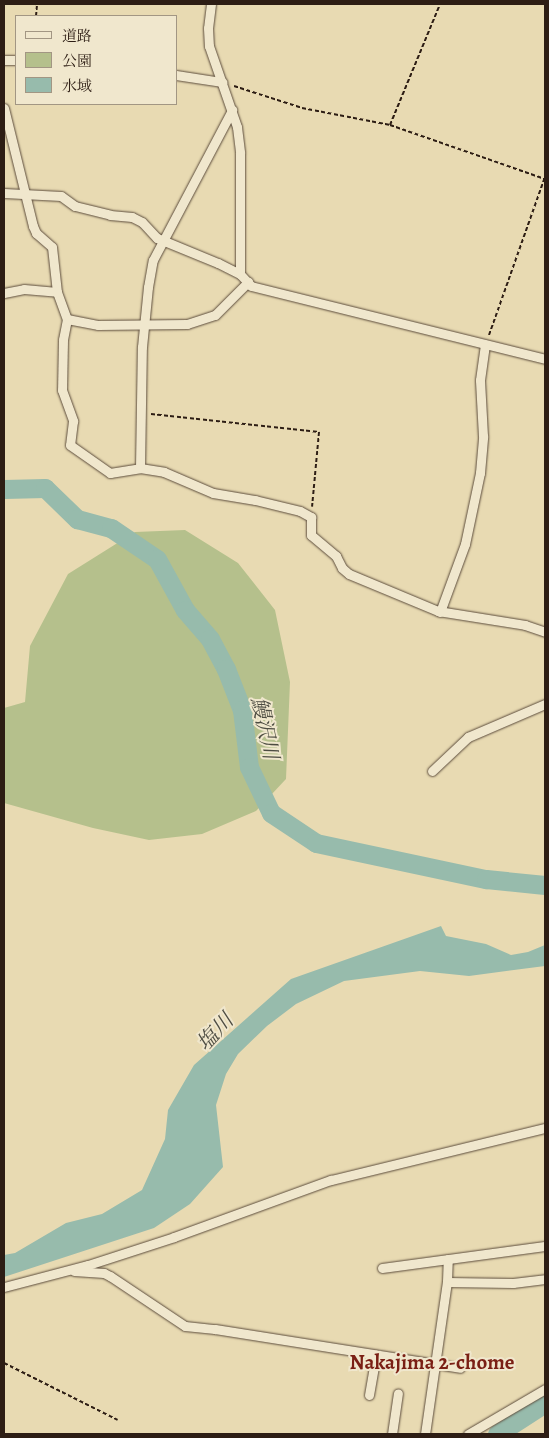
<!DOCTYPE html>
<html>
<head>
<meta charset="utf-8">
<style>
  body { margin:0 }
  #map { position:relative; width:549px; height:1438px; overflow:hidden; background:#e8dab2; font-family:Alegreya,"Noto Serif JP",serif }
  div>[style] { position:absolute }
  .green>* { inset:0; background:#b5c08c }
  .water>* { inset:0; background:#97bbac }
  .river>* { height:19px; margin:-9.5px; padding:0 9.5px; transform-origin:9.5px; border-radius:9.5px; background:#97bbac }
  .path>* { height:2px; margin-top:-1px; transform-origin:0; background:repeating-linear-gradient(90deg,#2d1d14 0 4px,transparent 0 6.5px) }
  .roads { filter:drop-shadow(0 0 1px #5c4c3c) drop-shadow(0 0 1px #5c4c3c) }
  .street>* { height:9px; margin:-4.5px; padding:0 4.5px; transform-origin:4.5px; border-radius:4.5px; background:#f0e7cd }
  span { translate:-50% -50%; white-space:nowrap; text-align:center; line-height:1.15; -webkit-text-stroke:4px #f0e7cd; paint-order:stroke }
  .water-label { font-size:21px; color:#4d4c42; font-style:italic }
  .neighbourhood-label { font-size:21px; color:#7a1f14; font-weight:700 }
  .frame { position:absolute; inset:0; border:5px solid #2d1d14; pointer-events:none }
  .legend { position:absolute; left:15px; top:15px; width:162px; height:90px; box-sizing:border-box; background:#f0e7cd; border:1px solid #a29683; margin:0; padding:6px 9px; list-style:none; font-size:15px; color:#2d1d14 }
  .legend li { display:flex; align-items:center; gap:10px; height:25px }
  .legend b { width:25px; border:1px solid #a29683 }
</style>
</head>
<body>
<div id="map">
  <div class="green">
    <i style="clip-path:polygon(185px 530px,238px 563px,275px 610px,290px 682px,286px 779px,256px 811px,202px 834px,149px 840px,93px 828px,4px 803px,4px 708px,25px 702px,30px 646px,68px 574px,135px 532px)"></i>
  </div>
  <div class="water">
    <i style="clip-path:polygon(441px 926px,446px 936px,486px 944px,511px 955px,528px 952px,545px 945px,545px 966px,469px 976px,420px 971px,344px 981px,296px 1004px,267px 1026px,238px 1054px,226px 1074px,216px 1105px,223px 1167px,190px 1204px,154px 1228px,4px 1277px,4px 1255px,15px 1253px,66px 1223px,102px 1214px,142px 1190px,165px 1139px,168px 1110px,194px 1065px,291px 979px)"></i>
  </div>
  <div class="river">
    <i style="left:4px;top:489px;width:41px;rotate:-1.4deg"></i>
    <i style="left:45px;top:488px;width:45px;rotate:44.1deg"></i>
    <i style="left:77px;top:519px;width:35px;rotate:15deg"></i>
    <i style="left:111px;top:528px;width:55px;rotate:34deg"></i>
    <i style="left:157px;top:559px;width:58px;rotate:61.2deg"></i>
    <i style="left:185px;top:610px;width:38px;rotate:49deg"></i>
    <i style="left:210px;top:639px;width:34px;rotate:62deg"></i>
    <i style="left:226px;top:669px;width:44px;rotate:68.7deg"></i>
    <i style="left:242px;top:710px;width:57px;rotate:83deg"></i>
    <i style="left:249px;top:767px;width:51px;rotate:64.4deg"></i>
    <i style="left:271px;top:813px;width:54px;rotate:33.7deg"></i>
    <i style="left:316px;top:843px;width:174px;rotate:12deg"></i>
    <i style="left:486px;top:879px;width:59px;rotate:5.8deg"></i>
    <i style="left:497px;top:1434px;width:57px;rotate:-32.9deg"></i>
  </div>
  <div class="path">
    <i style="left:36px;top:16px;width:12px;rotate:-85deg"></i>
    <i style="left:234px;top:86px;width:71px;rotate:17.9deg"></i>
    <i style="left:302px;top:108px;width:90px;rotate:10.9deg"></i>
    <i style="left:390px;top:125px;width:164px;rotate:19.2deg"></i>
    <i style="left:390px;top:125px;width:131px;rotate:-67.5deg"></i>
    <i style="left:489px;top:335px;width:168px;rotate:-70.5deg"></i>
    <i style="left:151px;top:414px;width:169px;rotate:6.1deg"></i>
    <i style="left:319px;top:432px;width:75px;rotate:95.3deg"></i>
    <i style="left:4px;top:1363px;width:127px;rotate:26.6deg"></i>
  </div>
  <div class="roads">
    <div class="street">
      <i style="left:211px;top:4px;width:24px;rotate:97deg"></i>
      <i style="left:208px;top:28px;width:18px;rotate:87deg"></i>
      <i style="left:209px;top:46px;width:86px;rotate:70.9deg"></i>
      <i style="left:237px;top:127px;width:26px;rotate:83deg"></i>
      <i style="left:240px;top:153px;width:121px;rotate:90deg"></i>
      <i style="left:4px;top:60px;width:12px"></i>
      <i style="left:176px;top:75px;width:47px;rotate:8.7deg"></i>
      <i style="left:4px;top:108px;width:122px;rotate:76.2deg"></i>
      <i style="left:33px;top:226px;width:8px;rotate:67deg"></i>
      <i style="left:36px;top:233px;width:21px;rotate:41deg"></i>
      <i style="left:52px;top:247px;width:45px;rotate:83.7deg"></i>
      <i style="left:57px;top:292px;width:29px;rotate:70deg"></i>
      <i style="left:67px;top:319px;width:21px;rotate:101deg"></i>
      <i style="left:63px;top:340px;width:50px;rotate:91.1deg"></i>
      <i style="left:62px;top:390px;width:33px;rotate:70deg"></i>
      <i style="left:73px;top:421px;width:24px;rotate:97deg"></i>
      <i style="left:70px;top:445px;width:49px;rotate:35deg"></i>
      <i style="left:110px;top:473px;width:30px;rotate:-9deg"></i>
      <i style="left:140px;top:468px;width:121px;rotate:-89.1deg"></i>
      <i style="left:142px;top:347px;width:60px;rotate:-84.3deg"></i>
      <i style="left:148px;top:287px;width:27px;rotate:-80deg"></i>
      <i style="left:153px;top:260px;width:170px;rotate:-62.2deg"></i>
      <i style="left:4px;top:193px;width:57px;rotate:3deg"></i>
      <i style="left:61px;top:196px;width:17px;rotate:36deg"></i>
      <i style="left:75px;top:206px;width:36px;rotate:14deg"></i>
      <i style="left:110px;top:215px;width:22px;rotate:5deg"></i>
      <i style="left:132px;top:217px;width:11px;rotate:27deg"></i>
      <i style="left:142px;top:222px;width:22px;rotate:47deg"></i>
      <i style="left:157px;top:238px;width:66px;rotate:22.3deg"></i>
      <i style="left:218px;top:263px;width:25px;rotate:27deg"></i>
      <i style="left:240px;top:274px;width:16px;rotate:47deg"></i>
      <i style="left:251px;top:286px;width:303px;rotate:13.9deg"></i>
      <i style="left:4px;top:293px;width:20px;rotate:-11deg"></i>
      <i style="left:24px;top:289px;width:33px;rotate:5deg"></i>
      <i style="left:67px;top:319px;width:32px;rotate:11deg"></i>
      <i style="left:98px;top:325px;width:89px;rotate:-0.6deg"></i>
      <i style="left:187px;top:324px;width:29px;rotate:-18deg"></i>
      <i style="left:215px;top:315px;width:47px;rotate:-45deg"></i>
      <i style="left:140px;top:468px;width:24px;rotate:9deg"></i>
      <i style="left:164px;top:472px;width:53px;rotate:23.2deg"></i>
      <i style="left:213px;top:493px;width:43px;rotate:9.5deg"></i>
      <i style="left:255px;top:500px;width:46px;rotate:13.7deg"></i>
      <i style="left:300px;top:511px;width:13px;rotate:29deg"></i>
      <i style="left:311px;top:517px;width:18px;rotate:90deg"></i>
      <i style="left:311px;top:535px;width:33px;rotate:40deg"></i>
      <i style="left:336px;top:556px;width:13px;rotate:63deg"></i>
      <i style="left:342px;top:568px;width:9px;rotate:41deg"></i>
      <i style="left:349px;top:574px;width:96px;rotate:22.6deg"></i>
      <i style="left:438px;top:611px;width:88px;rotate:9.1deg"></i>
      <i style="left:525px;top:625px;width:21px;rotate:19deg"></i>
      <i style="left:440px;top:612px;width:72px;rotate:-69.8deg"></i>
      <i style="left:465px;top:544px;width:73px;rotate:-78.1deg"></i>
      <i style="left:480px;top:473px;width:37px;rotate:-85deg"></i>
      <i style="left:483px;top:436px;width:56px;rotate:-93.1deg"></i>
      <i style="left:480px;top:380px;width:36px;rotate:-82deg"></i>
      <i style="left:432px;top:771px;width:50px;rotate:-43.4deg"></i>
      <i style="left:468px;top:737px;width:84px;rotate:-23.2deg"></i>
      <i style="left:382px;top:1268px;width:164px;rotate:-7.7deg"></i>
      <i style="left:74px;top:1271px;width:30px;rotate:4deg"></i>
      <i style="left:104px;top:1273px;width:7px;rotate:27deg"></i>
      <i style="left:110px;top:1276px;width:90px;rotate:33.7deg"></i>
      <i style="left:185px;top:1326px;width:30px;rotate:6deg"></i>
      <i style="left:215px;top:1329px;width:248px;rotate:9deg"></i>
      <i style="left:447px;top:1282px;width:66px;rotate:0.9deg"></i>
      <i style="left:513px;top:1283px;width:32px;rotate:-7deg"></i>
      <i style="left:4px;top:1287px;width:87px;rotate:-14.7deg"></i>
      <i style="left:88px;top:1265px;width:90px;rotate:-18deg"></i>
      <i style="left:174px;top:1237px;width:167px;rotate:-20deg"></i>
      <i style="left:331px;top:1180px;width:220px;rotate:-13.7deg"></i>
      <i style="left:369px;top:1395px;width:41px;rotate:-80.1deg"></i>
      <i style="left:392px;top:1434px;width:41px;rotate:-81.7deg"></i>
      <i style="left:425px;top:1434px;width:154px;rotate:-81.8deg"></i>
      <i style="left:447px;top:1282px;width:23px;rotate:-88deg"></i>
      <i style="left:468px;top:1434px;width:89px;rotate:-30.3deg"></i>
    </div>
  </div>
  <div class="water-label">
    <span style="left:265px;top:728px;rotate:78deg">鰻沢川</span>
    <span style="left:215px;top:1032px;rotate:-47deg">塩川</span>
  </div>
  <div class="neighbourhood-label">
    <span style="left:432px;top:1362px">Nakajima 2-chome</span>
  </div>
  <div class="frame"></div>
  <ul class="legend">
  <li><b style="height:6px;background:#f0e7cd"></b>道路</li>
  <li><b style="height:14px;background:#b5c08c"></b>公園</li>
  <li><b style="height:14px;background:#97bbac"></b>水域</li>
  </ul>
</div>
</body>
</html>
